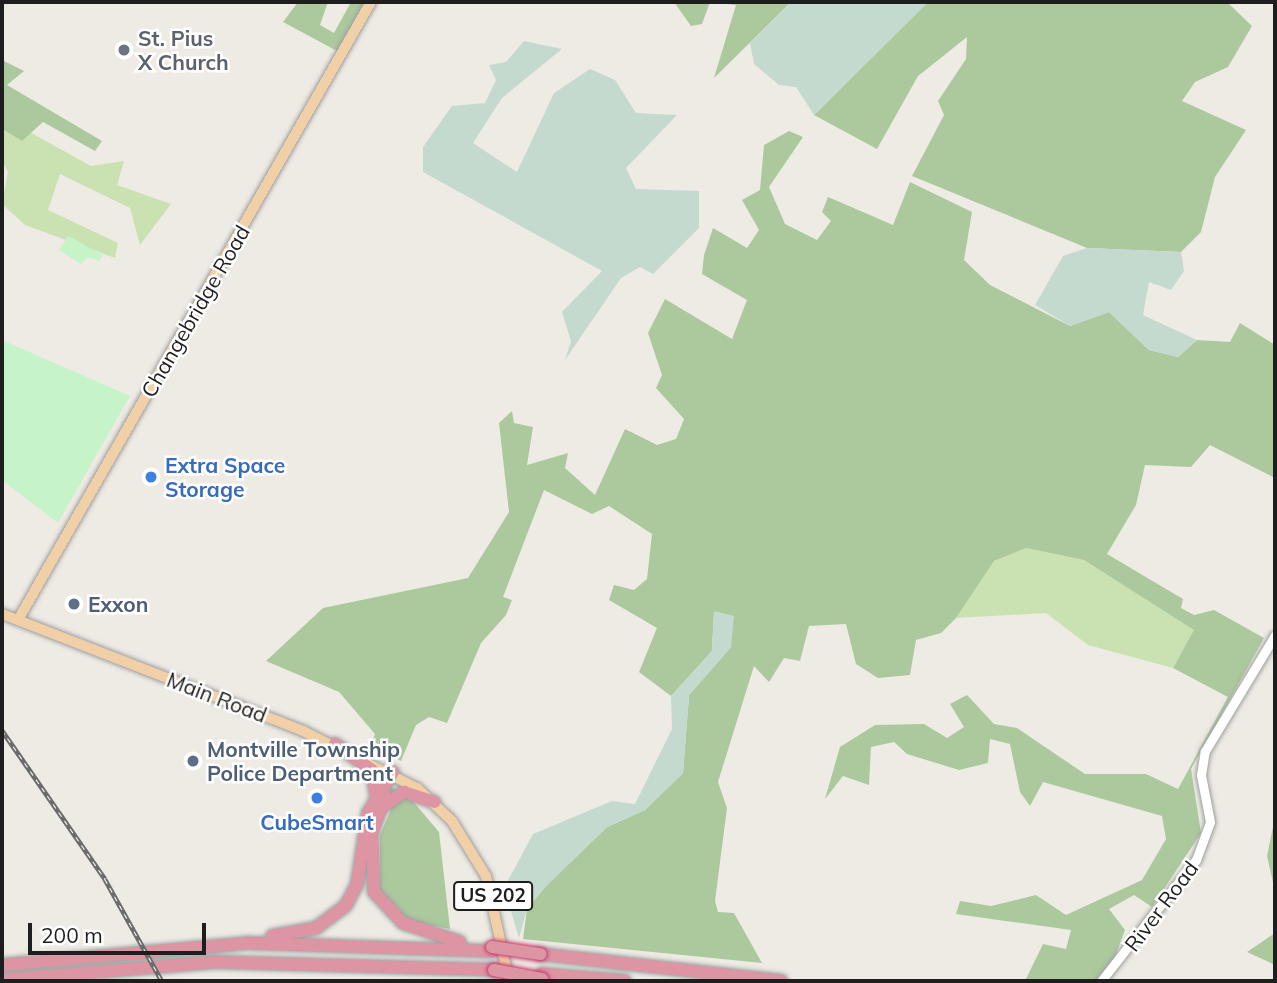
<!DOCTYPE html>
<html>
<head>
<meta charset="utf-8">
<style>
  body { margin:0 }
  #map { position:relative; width:1277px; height:983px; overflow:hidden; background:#eeebe5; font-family:Mulish,sans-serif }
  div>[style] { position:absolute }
  .grass>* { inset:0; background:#cae2b1 }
  .forest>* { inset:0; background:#acc99e }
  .wetland>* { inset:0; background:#c4dacf }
  .park>* { inset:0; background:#c7f3c9 }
  .roads { filter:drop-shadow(0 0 2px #9f9f9f) drop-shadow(0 0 2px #9f9f9f) }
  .minor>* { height:9px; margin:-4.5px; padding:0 4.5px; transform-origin:4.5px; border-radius:4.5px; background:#fff }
  .major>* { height:10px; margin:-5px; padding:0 5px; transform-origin:5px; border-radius:5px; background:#f1cfa7 }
  .highway>* { height:12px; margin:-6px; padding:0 6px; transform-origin:6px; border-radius:6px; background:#dd95a4 }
  .rail>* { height:4.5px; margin-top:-2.25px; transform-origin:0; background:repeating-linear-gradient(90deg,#fff 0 5px,#6c6c6c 0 10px); box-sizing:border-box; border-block:2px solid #6c6c6c }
  .bridges { filter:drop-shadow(0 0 2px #c6386c) drop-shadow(0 0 2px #c6386c) }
  .highway-bridge>* { height:12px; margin:-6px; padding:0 6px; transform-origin:6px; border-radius:6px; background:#dd95a4 }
  .dots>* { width:19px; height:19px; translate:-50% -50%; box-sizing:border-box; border:4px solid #fff; border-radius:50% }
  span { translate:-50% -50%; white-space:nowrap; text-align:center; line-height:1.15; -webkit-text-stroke:5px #fff; paint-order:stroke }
  .shield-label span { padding:2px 5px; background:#fff; border:2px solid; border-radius:5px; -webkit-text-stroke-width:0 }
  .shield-label { font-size:19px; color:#1e1e1e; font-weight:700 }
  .worship-label { font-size:21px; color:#5b616d; font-weight:700 }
  .left { translate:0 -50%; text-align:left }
  .street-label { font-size:21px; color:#1e1e1e }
  .shop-label { font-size:21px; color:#366cbe; font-weight:700 }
  .service-label { font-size:21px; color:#4e5e75; font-weight:700 }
  .frame { position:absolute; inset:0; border:4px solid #1e1e1e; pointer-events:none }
  .scale { position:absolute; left:28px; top:923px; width:178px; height:32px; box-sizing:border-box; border:4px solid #1e1e1e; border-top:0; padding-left:9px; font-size:21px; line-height:24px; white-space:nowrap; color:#1e1e1e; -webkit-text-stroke:5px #fff; paint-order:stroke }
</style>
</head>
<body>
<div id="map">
  <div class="grass">
    <i style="clip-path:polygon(2px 129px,21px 140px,26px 130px,91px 166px,124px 161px,117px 185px,171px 204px,140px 245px,130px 208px,60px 174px,48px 210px,118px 243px,115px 258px,25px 225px,2px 204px,8px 172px,2px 161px)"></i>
    <i style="clip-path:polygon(1026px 548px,1084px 560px,1195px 630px,1173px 668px,1088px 645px,1046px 613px,956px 618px,994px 561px)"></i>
  </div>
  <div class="forest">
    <i style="clip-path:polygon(298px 2px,328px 2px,320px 25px,334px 33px,351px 2px,365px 2px,337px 51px,283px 22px)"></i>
    <i style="clip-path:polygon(674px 2px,791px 2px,714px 78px,736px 5px,710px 2px,702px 24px,691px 26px)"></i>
    <i style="clip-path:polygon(928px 2px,1227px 2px,1252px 26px,1228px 67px,1195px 82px,1182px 101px,1246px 130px,1215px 177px,1201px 232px,1181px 252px,1087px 248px,912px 176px,944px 115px,938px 101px,966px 59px,967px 37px,918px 76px,877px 149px,814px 115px)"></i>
    <i style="clip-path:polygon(2px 60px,24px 71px,7px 85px,102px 141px,95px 151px,43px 122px,22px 141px,2px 129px)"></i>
    <i style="clip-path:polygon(789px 131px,803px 137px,769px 187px,785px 224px,817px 240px,831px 221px,822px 212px,828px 197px,893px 225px,910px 182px,972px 212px,964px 260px,990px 285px,1070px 326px,1109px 312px,1149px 350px,1178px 357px,1197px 340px,1230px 342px,1240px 323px,1275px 345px,1275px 478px,1210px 445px,1191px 467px,1145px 465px,1136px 505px,1107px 554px,1183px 599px,1181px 608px,1194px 615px,1214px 610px,1264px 638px,1191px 769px,1201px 833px,1152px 907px,1134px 895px,1109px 909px,1125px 930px,1106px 981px,1025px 981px,1043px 944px,1066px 949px,1071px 930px,956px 914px,960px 901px,991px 906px,1036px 895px,1066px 915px,1142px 880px,1166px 839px,1162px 816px,1043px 782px,1030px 806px,1020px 792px,1010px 744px,990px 739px,988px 763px,959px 770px,907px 754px,894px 742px,871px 747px,869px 785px,843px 776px,825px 799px,840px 747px,875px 725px,924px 724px,947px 738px,964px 727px,950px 704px,967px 695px,994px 724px,1017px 728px,1085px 774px,1146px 774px,1178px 789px,1228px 697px,1173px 668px,1194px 630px,1084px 560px,1026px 548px,994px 561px,956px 618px,941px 633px,916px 640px,910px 675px,878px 678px,856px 664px,846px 624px,809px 626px,800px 661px,784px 658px,769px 682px,754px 666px,718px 782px,727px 808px,715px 901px,718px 912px,734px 913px,762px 963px,523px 939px,527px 909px,546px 886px,607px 827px,645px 810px,683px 773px,689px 695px,731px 647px,714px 612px,712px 651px,671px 696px,639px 672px,657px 628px,609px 600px,614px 585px,634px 590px,647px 579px,652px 534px,609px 506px,592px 514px,544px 490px,503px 597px,512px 600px,506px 615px,481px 643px,447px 723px,429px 717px,416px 725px,401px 761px,371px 744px,375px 734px,339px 692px,266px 661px,323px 608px,468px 578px,509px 512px,499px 423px,512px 411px,514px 423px,533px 427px,527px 465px,568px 453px,565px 468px,595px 495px,625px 429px,657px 445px,676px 439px,684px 419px,656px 388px,662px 375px,648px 333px,665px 299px,732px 339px,747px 300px,702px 274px,704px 255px,713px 228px,747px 248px,759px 230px,742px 200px,760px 190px,764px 145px)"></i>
    <i style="clip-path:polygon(379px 779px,411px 799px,439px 832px,450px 929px,406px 921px,380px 893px,380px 835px,393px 805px)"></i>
    <i style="clip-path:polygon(1275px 817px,1275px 891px,1267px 856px)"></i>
    <i style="clip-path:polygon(1275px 933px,1275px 965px,1247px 952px)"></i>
  </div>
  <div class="wetland">
    <i style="clip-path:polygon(791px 2px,928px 2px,814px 115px,796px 87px,779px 85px,754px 64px,750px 43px)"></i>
    <i style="clip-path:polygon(524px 41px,562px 49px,502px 98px,473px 143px,517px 172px,554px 93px,590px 69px,615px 80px,636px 113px,677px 115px,626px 168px,636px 189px,699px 191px,699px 228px,653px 274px,640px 267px,621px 278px,565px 360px,571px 341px,562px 312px,602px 271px,423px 172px,423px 147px,452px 106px,485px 103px,496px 80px,489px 65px,506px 62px)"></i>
    <i style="clip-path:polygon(1087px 248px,1181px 252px,1184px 271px,1171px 290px,1149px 282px,1143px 315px,1197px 340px,1178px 357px,1149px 350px,1109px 312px,1070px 326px,1035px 305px,1063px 256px)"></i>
    <i style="clip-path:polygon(714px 611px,734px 616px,731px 647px,689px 695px,683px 773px,645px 810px,607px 827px,546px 886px,527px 909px,519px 938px,504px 888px,533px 834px,612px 801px,635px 804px,672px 729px,671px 696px,712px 651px)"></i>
  </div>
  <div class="park">
    <i style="clip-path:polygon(68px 236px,103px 255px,99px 261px,88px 257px,81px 264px,59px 250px)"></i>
    <i style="clip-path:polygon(2px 340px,130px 396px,58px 523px,2px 480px)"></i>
  </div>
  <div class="roads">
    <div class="minor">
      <i style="left:1101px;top:981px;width:154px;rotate:-51.9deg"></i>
      <i style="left:1196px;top:860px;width:40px;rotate:-69.8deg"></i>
      <i style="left:1210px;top:822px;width:48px;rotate:-100.8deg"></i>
      <i style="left:1201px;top:775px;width:24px;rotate:-81deg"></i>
      <i style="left:1205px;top:751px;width:135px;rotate:-58.9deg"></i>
    </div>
    <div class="major">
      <i style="left:2px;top:614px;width:323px;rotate:21.2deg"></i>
      <i style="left:303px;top:731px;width:127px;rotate:26.6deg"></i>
      <i style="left:417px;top:788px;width:48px;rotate:43.3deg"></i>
      <i style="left:452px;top:821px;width:65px;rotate:58.3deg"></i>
      <i style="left:486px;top:876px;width:107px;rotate:77.6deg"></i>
      <i style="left:18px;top:620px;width:712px;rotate:-60.27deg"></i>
    </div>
    <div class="highway">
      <i style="left:335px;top:744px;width:45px;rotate:35.1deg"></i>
      <i style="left:372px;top:770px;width:26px;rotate:81deg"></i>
      <i style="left:385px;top:797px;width:38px;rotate:110deg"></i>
      <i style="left:372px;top:833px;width:59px;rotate:88.1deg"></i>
      <i style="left:374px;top:892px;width:42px;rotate:46.9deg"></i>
      <i style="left:403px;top:923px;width:60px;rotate:18.4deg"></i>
      <i style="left:383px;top:807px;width:26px;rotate:-36deg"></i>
      <i style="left:404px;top:792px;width:32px;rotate:18deg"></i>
      <i style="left:272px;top:936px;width:45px;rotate:-10.3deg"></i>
      <i style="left:316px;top:928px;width:38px;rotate:-37deg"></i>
      <i style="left:346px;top:905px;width:24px;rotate:-62deg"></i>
      <i style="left:357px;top:884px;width:72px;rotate:-81.2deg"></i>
      <i style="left:368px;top:813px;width:48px;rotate:-58.6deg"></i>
      <i style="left:540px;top:954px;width:243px;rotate:6.4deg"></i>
      <i style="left:2px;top:965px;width:246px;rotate:-5.1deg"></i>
      <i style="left:247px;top:943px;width:245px;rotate:1.9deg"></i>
      <i style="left:542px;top:974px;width:83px;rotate:4.8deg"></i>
      <i style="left:2px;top:980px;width:214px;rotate:-4.8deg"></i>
      <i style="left:215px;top:962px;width:279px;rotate:1.6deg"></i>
    </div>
  </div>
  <div class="rail">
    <i style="left:2px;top:730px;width:181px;rotate:55.3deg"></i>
    <i style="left:105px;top:879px;width:117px;rotate:60.8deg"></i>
  </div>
  <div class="bridges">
    <div class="highway-bridge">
      <i style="left:492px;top:947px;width:49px;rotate:8.3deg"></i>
      <i style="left:494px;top:970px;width:49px;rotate:10.6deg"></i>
    </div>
  </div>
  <div class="dots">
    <i style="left:124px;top:50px;background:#6b7280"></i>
    <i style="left:151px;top:477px;background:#3f7fe0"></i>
    <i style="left:74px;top:604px;background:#5c6f8a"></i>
    <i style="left:193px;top:761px;background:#5c6f8a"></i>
    <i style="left:317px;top:798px;background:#3f7fe0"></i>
  </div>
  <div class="shield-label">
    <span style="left:493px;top:896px">US 202</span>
  </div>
  <div class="worship-label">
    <span class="left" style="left:138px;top:50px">St. Pius<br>X Church</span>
  </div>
  <div class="street-label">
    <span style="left:195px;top:311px;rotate:-60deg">Changebridge Road</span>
    <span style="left:217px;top:697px;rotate:21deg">Main Road</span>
    <span style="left:1161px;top:906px;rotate:-53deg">River Road</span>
  </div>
  <div class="shop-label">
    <span class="left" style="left:165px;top:477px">Extra Space<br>Storage</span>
    <span style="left:317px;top:822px">CubeSmart</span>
  </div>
  <div class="service-label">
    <span class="left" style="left:88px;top:604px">Exxon</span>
    <span class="left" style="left:207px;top:761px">Montville Township<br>Police Department</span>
  </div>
  <div class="frame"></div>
  <div class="scale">200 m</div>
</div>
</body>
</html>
